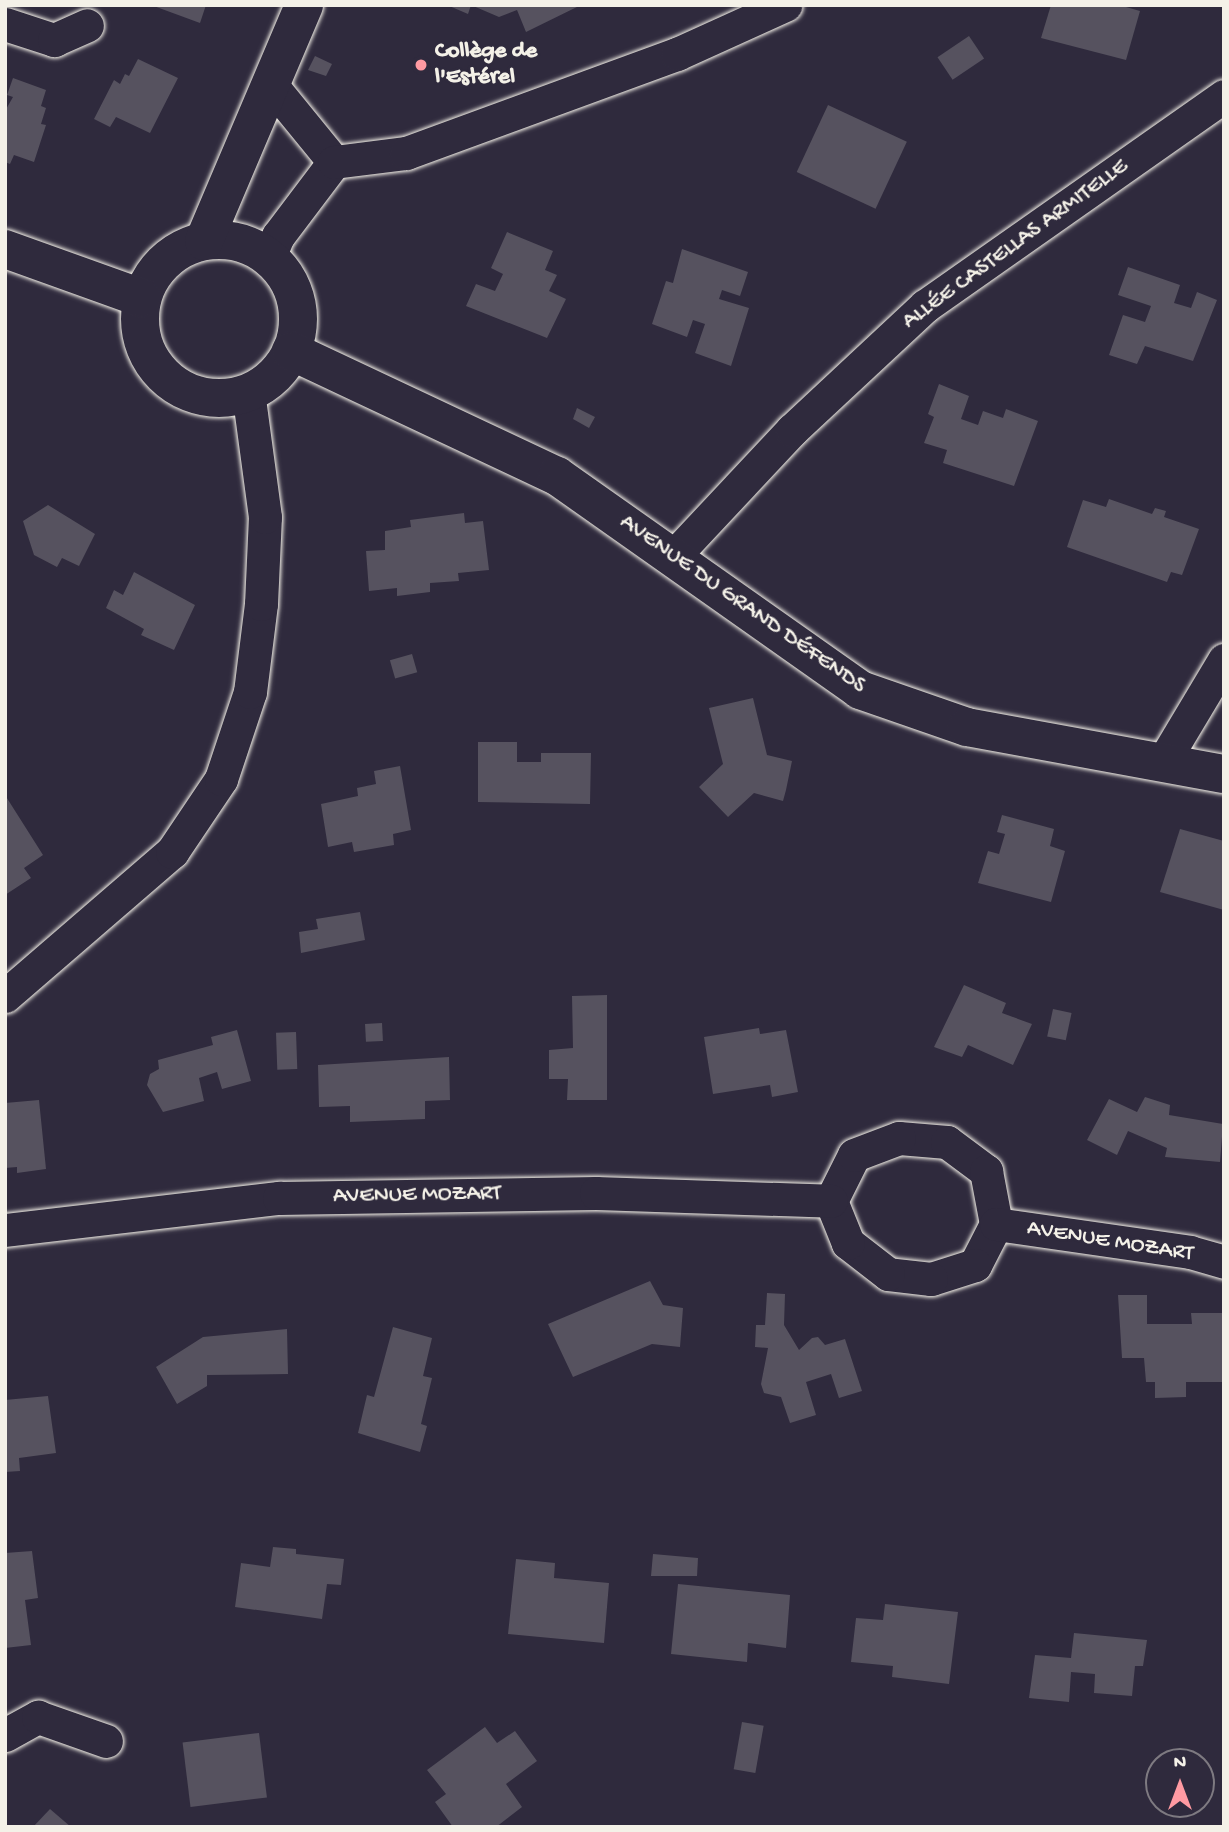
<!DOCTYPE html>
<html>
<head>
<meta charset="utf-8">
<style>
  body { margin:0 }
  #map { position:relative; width:1229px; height:1832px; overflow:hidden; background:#2f2a3d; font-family:"Gochi Hand",sans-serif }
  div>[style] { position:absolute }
  .building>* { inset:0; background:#56525f; transform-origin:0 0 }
  .roads { filter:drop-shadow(0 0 2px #f4f1e8) drop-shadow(0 0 2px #f4f1e8) }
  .minor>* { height:33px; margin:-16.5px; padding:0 16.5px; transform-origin:16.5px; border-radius:16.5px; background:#2f2a3d }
  .tertiary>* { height:38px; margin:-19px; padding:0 19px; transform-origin:19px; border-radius:19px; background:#2f2a3d }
  .tertiary>.ring { margin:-19px; padding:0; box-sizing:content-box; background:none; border:38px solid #2f2a3d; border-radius:50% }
  .dots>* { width:19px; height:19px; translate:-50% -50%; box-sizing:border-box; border:4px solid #2f2a3d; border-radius:50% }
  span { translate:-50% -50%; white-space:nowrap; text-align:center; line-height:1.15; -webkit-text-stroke:5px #2f2a3d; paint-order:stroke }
  .poi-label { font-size:23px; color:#f4f1e8; font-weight:700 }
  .left { translate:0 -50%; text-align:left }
  .street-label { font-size:23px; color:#f4f1e8 }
  .frame { position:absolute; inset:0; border:7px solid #f4f1e8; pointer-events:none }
  .north { position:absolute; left:1145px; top:1748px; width:70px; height:70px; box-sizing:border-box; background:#2f2a3d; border:2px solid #7e7a81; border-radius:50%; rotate:0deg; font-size:19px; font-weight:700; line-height:28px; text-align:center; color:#f4f1e8 }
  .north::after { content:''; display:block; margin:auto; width:24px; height:32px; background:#ff9aa2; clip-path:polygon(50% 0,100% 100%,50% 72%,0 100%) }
</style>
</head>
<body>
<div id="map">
  <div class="building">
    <i style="clip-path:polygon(151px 5px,206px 5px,200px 23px)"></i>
    <i style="clip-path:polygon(447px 5px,471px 5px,468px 14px)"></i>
    <i style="clip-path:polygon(471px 5px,581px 5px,526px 32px,517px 10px,499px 17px)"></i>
    <i style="clip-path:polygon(1051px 5px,1119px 5px,1140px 11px,1126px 60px,1041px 38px)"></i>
    <i style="left:969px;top:36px;width:27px;height:38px;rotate:56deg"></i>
    <i style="clip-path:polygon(315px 56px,332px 64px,326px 76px,308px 70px)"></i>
    <i style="clip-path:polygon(138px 59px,178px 78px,150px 133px,116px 117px,110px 127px,94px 119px,114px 80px,120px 84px,125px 74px,129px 76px)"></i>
    <i style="clip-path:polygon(13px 78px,46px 90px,41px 106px,46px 108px,41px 124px,46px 125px,34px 162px,14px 155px,10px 164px,5px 162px,5px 111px,13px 97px,7px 95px)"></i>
    <i style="left:828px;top:105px;width:87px;height:74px;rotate:25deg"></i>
    <i style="clip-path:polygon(507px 232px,553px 251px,545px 270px,557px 275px,549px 291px,566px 299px,547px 338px,466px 306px,476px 284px,495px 291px,503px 274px,491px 268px)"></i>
    <i style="clip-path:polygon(682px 249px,748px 272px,740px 296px,722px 290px,719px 299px,749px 308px,731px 366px,695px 353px,705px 324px,693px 320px,687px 337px,652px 324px,666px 281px,673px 283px)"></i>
    <i style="clip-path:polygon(1128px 267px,1180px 285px,1174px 303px,1191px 308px,1197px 292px,1217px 300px,1193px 361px,1145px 346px,1137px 364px,1109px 355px,1123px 315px,1145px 322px,1151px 306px,1118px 295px)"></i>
    <i style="clip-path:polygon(939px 384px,969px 396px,961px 419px,978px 425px,983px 411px,1003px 418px,1006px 409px,1038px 421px,1014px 486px,943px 463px,947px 450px,924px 443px,934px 417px,928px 414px)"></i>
    <i style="clip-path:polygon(577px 408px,595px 417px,589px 428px,573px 419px)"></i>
    <i style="clip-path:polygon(1109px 499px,1152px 514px,1155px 508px,1166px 511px,1164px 517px,1199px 529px,1182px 575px,1171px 572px,1167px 582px,1067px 547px,1083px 500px,1106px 507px)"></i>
    <i style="clip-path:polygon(48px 505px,95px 534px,79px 566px,62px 558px,57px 567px,34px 555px,23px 521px)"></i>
    <i style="clip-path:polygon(464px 513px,465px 523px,483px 521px,489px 570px,458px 573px,459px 581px,430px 583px,430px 592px,397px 596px,397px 588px,369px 591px,366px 551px,385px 550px,385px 531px,411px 527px,410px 520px)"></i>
    <i style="clip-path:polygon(134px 572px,195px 605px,174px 650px,141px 635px,144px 629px,106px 608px,114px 590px,123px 595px)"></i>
    <i style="left:412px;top:654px;width:19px;height:23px;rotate:74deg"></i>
    <i style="clip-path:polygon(753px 698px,767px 755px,792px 761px,786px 790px,783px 801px,754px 793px,728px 817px,699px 787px,723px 764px,709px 708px)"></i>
    <i style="clip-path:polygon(478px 742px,517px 742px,517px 762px,541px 762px,541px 753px,591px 753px,590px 804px,478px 802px)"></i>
    <i style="clip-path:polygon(400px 766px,411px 830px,393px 834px,394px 845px,354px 852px,352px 842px,328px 847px,321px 804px,358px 796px,357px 788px,376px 784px,374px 771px)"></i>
    <i style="clip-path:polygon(5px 795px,43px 855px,24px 868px,31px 878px,5px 895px)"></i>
    <i style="clip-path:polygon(1002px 815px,1054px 829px,1050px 846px,1065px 851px,1051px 902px,978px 883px,988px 851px,999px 854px,1005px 834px,997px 832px)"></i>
    <i style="clip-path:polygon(1180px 829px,1224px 841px,1224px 910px,1160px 892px)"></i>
    <i style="clip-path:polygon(360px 912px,365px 940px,301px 953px,299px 932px,318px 929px,316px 919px)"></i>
    <i style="clip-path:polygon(964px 985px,1006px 1003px,1002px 1013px,1032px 1024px,1013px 1065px,968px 1045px,962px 1057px,934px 1047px)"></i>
    <i style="clip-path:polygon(607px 995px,607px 1100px,567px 1100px,568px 1079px,549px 1079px,549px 1050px,573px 1048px,572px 996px)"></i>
    <i style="left:1053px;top:1009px;width:19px;height:28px;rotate:12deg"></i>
    <i style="left:382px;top:1023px;width:18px;height:17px;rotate:87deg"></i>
    <i style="clip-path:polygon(759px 1028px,760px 1034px,786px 1030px,798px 1092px,772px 1097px,770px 1085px,713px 1094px,704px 1037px)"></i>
    <i style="clip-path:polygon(237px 1030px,251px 1081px,222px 1089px,217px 1072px,199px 1078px,204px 1101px,163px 1112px,147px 1085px,150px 1074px,159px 1069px,158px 1060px,213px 1045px,211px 1037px)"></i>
    <i style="left:296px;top:1032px;width:37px;height:20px;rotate:88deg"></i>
    <i style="clip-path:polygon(449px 1057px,450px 1100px,425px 1101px,425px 1119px,350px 1122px,350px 1106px,319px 1107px,318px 1065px)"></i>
    <i style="clip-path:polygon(1145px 1097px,1170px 1105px,1169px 1115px,1223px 1124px,1220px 1162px,1165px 1157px,1167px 1148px,1128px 1131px,1117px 1155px,1087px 1140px,1109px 1099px,1137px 1112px)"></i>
    <i style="clip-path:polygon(39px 1100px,46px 1169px,17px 1173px,17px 1167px,5px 1168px,5px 1103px)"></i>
    <i style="clip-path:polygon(650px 1281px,663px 1305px,683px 1308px,680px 1347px,652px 1344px,573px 1377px,548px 1324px)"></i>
    <i style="clip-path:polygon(767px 1293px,785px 1294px,784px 1325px,799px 1350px,812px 1338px,818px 1337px,825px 1345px,845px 1339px,862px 1391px,839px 1398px,831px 1374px,806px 1382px,816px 1415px,790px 1423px,781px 1397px,764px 1393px,761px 1384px,768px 1348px,755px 1347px,756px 1325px,765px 1325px)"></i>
    <i style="clip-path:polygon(1118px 1295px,1147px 1295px,1147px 1324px,1192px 1324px,1191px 1313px,1224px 1313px,1224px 1382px,1186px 1382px,1186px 1397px,1155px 1398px,1155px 1382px,1146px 1382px,1144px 1358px,1122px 1358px)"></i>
    <i style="clip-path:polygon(393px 1327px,432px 1338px,423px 1376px,432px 1378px,421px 1424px,427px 1426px,420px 1452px,358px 1433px,367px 1395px,374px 1397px)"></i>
    <i style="clip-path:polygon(287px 1329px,288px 1374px,207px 1375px,207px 1386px,177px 1404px,156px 1367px,203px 1337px)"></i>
    <i style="clip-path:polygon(48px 1396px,56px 1453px,19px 1458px,20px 1471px,5px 1472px,5px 1400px)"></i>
    <i style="clip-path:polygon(273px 1547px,296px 1549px,296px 1554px,344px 1559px,341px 1585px,327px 1584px,322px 1619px,235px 1607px,241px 1563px,270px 1567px)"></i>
    <i style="clip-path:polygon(32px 1551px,38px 1598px,25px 1600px,31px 1645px,5px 1648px,5px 1553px)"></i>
    <i style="clip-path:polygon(653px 1554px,698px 1558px,697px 1576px,651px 1576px)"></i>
    <i style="clip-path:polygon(516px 1559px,555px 1563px,554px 1578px,609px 1583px,604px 1643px,508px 1634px)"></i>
    <i style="clip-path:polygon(678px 1584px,790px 1595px,786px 1648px,748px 1643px,747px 1662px,671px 1654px)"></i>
    <i style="clip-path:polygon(885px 1604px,958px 1612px,949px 1684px,892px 1677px,893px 1666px,851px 1662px,856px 1618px,883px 1620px)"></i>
    <i style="clip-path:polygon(1074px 1633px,1147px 1640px,1143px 1666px,1135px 1666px,1132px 1696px,1094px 1693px,1095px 1674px,1071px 1672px,1069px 1702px,1029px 1698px,1035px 1655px,1071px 1658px)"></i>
    <i style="left:742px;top:1722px;width:22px;height:48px;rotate:10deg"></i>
    <i style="clip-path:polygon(485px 1727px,497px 1743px,515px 1731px,537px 1761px,506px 1784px,522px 1807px,496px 1827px,453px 1827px,435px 1802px,446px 1794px,427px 1770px)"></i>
    <i style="left:259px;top:1733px;width:65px;height:77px;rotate:83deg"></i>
    <i style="clip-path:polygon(50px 1809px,71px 1827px,33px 1827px)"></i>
  </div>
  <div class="roads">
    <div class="minor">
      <i style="left:5px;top:24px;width:52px;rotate:18.1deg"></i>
      <i style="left:54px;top:40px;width:36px;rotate:-24deg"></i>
      <i style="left:272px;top:86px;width:98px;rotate:50.8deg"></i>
      <i style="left:269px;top:257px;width:23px;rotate:-67deg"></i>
      <i style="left:278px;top:236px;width:93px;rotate:-52.9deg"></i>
      <i style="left:334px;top:162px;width:73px;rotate:-7.1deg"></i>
      <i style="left:406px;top:153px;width:289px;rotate:-20.1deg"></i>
      <i style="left:677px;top:54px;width:119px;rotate:-24.4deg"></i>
      <i style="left:673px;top:557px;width:174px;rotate:-46.9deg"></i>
      <i style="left:792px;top:430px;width:182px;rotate:-43deg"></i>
      <i style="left:925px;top:306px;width:365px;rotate:-35.1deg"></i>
      <i style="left:1163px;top:762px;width:119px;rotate:-59.1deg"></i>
      <i style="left:5px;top:996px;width:221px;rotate:-40.8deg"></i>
      <i style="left:172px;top:852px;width:88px;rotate:-56.1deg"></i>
      <i style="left:221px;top:779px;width:92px;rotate:-71.6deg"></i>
      <i style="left:250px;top:692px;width:89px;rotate:-82.9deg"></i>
      <i style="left:261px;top:604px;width:87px;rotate:-87.4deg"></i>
      <i style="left:265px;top:517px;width:126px;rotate:-97.7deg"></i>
      <i style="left:899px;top:1138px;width:48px;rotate:4.8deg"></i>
      <i style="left:947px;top:1142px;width:49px;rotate:36.6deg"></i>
      <i style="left:986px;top:1171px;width:54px;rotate:79.3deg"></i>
      <i style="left:996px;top:1224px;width:46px;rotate:117.1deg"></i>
      <i style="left:975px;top:1265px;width:46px;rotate:162.3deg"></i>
      <i style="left:931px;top:1279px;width:43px;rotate:-173.4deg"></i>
      <i style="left:888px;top:1274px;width:51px;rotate:-142.2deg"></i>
      <i style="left:848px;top:1243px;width:45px;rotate:-112deg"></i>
      <i style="left:831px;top:1201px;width:51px;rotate:-63.4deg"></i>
      <i style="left:854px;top:1155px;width:48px;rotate:-20.7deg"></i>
      <i style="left:996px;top:1224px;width:196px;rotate:8.2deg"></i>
      <i style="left:1190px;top:1252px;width:35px;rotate:16deg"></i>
      <i style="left:5px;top:1230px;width:276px;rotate:-6.7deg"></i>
      <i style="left:279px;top:1198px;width:317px;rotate:-0.9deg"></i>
      <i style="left:596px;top:1193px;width:235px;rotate:1.9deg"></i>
      <i style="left:5px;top:1735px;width:38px;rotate:-29deg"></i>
      <i style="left:38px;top:1717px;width:72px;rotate:19.4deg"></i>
    </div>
    <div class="tertiary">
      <i class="ring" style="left:140px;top:240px;width:120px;height:120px"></i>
      <i style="left:204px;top:241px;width:256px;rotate:-67deg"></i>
      <i style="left:5px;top:249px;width:145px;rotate:19.7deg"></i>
      <i style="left:291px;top:351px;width:294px;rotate:25.2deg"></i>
      <i style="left:557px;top:476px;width:371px;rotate:35.2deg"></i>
      <i style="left:860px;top:690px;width:113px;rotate:19.1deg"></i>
      <i style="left:967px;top:727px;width:261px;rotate:10.4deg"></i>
    </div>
  </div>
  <div class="dots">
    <i style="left:421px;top:65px;background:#ff9aa2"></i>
  </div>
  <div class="poi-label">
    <span class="left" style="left:435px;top:65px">Collège de<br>l'Estérel</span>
  </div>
  <div class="street-label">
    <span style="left:1016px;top:245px;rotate:-36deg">ALLÉE CASTELLAS ARMITELLE</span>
    <span style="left:742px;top:605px;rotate:35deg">AVENUE DU GRAND DÉFENDS</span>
    <span style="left:417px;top:1196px;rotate:-1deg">AVENUE MOZART</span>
    <span style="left:1110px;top:1242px;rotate:9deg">AVENUE MOZART</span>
  </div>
  <div class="frame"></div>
  <div class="north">N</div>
</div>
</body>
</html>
